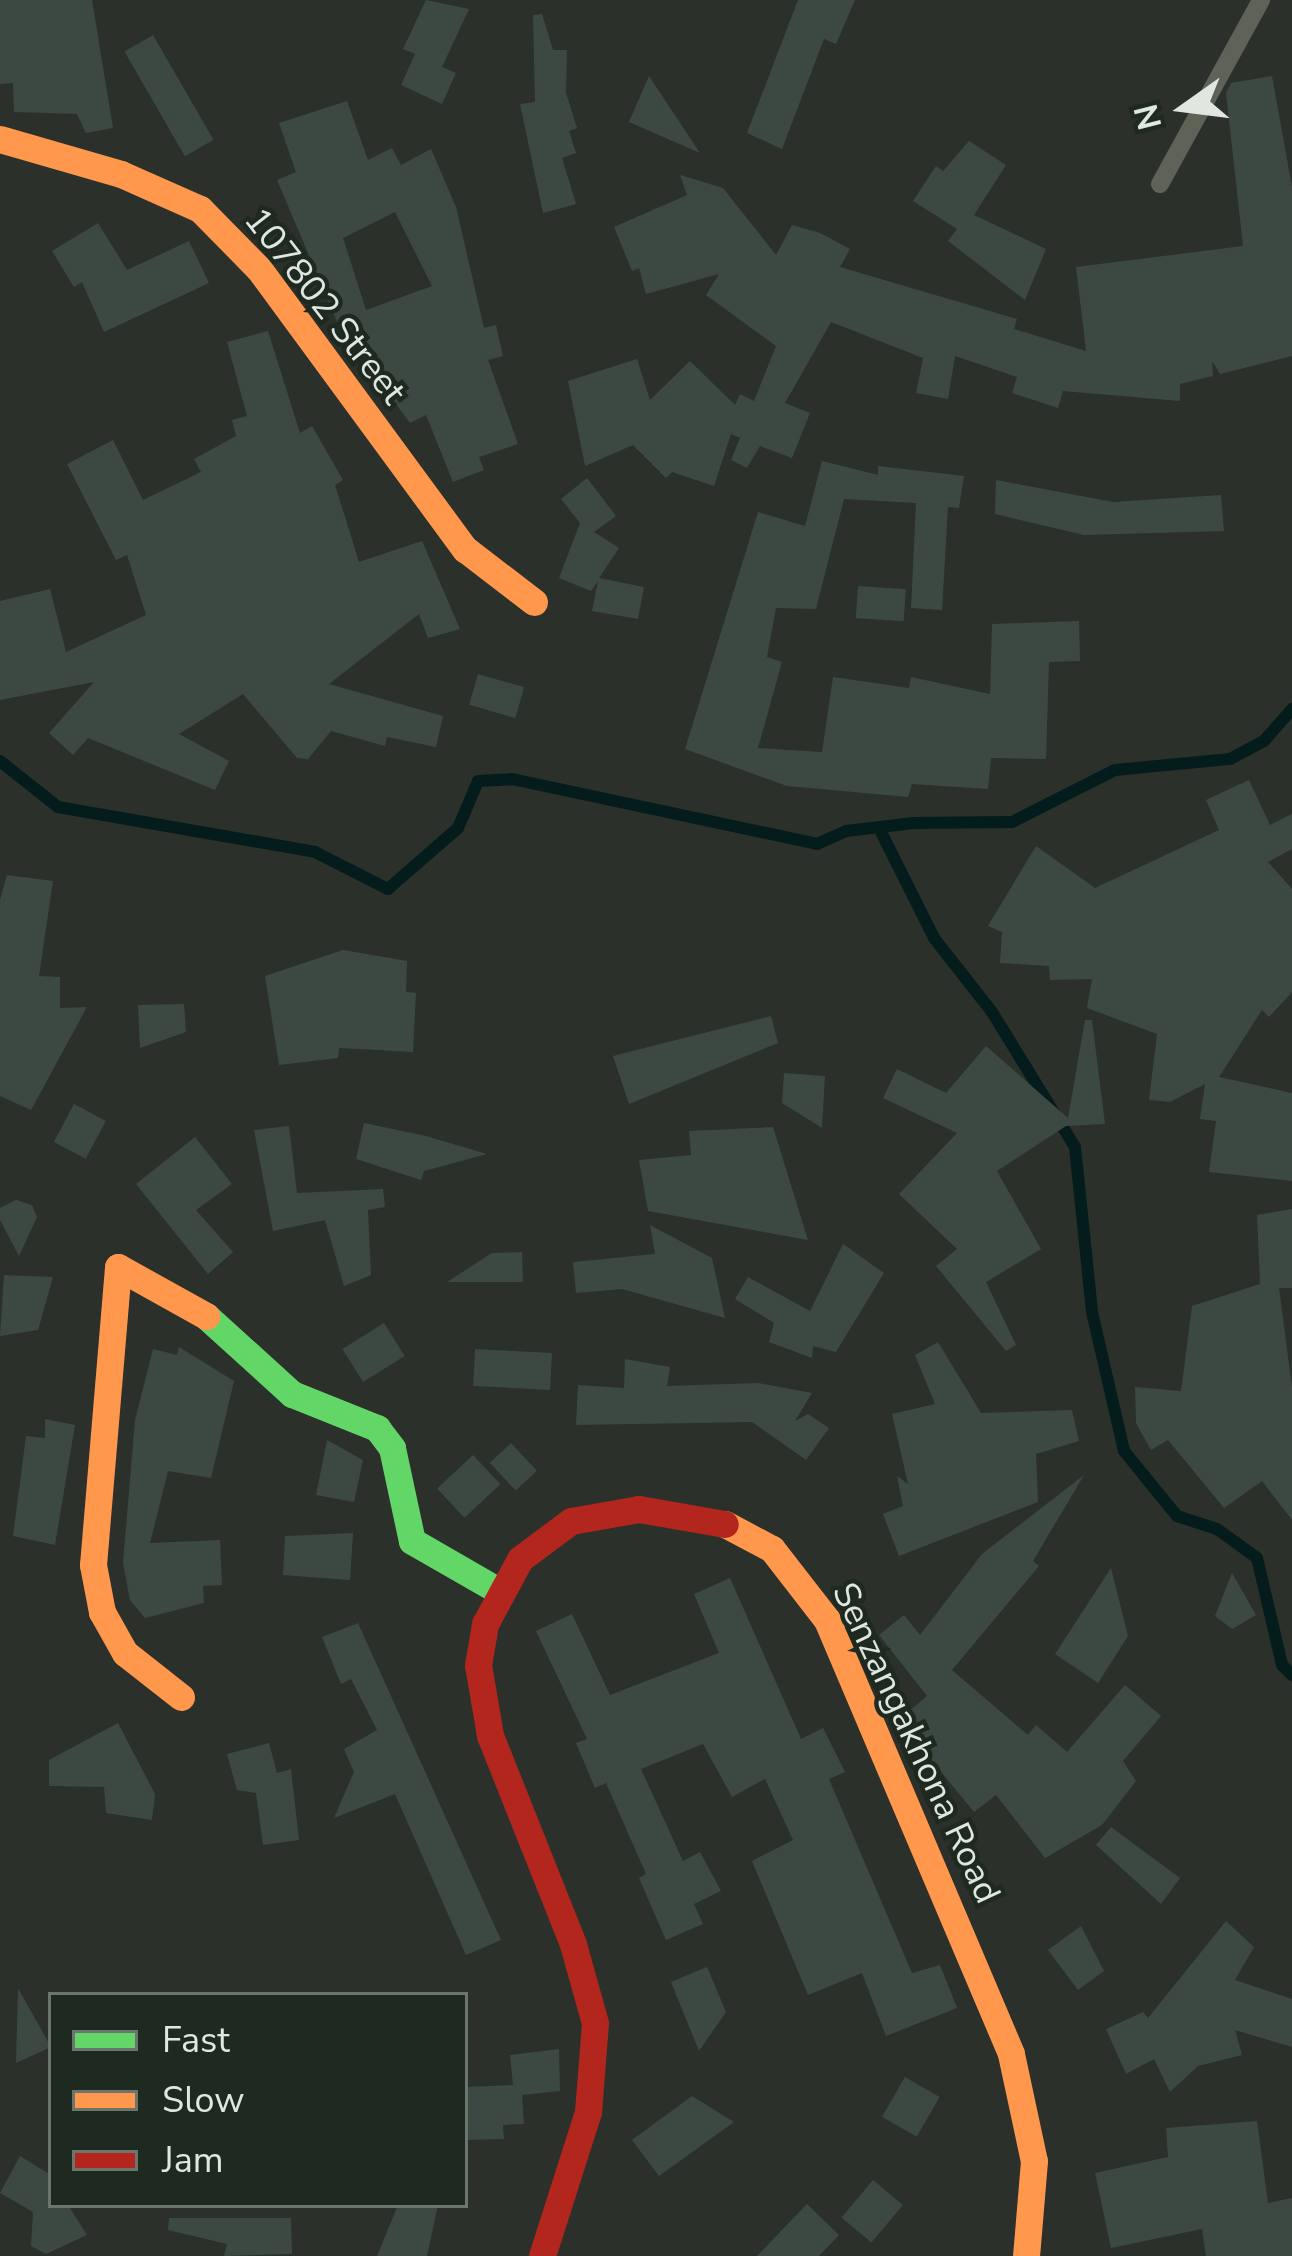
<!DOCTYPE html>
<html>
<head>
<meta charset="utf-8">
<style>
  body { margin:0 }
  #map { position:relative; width:1292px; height:2256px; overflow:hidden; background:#2b302b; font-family:"Nunito Sans",sans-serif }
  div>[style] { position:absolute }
  .stream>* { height:12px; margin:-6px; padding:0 6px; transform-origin:6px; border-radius:6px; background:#041c1c }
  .building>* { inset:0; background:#3c4943; transform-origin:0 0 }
  .lane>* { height:18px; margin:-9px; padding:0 9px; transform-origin:9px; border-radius:9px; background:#5f6357 }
  .fast>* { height:27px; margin:-13.5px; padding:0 13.5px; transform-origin:13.5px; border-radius:13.5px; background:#63d668 }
  .slow>* { height:27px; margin:-13.5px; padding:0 13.5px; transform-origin:13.5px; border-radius:13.5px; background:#ff974d }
  .jam>* { height:27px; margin:-13.5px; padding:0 13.5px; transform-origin:13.5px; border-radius:13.5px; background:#b3261e }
  span { translate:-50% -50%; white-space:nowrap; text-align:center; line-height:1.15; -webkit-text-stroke:9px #1e291f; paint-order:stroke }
  .street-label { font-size:36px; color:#dfe7e0 }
  .legend { position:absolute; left:48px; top:1992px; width:420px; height:216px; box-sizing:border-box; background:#1e291f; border:3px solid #6b756c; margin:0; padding:15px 21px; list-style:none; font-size:36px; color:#dfe7e0 }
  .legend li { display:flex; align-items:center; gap:24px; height:60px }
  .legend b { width:60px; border:3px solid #6b756c }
  .north { position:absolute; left:1124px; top:48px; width:120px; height:120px; -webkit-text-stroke:9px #1e291f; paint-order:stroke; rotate:256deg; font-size:33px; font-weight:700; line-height:48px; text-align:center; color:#dfe7e0 }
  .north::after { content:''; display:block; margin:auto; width:42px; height:54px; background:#dfe7e0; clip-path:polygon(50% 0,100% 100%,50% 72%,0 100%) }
</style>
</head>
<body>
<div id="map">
  <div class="stream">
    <i style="left:0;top:761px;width:74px;rotate:38.4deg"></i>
    <i style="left:58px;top:807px;width:261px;rotate:9.9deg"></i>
    <i style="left:315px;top:852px;width:82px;rotate:26.9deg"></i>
    <i style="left:388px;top:889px;width:93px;rotate:-41.1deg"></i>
    <i style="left:458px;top:828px;width:51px;rotate:-66.9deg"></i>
    <i style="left:478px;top:781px;width:34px;rotate:-3deg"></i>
    <i style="left:512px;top:779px;width:312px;rotate:12deg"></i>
    <i style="left:817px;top:844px;width:32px;rotate:-24deg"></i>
    <i style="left:846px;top:831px;width:68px;rotate:-6.7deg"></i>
    <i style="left:914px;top:823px;width:98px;rotate:-0.6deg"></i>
    <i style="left:1012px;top:822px;width:115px;rotate:-26.8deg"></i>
    <i style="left:1115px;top:770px;width:116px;rotate:-5.5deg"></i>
    <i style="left:1230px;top:759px;width:38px;rotate:-28deg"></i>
    <i style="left:1264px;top:741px;width:43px;rotate:-48.8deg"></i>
    <i style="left:881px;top:832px;width:119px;rotate:63.4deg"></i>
    <i style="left:934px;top:938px;width:94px;rotate:51.9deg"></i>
    <i style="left:992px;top:1012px;width:158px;rotate:58.4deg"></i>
    <i style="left:1075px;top:1147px;width:166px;rotate:84.1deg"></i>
    <i style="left:1092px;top:1312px;width:143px;rotate:77deg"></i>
    <i style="left:1124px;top:1451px;width:84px;rotate:50.8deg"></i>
    <i style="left:1177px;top:1516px;width:42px;rotate:18deg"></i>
    <i style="left:1217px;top:1529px;width:49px;rotate:35.9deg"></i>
    <i style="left:1257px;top:1558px;width:110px;rotate:76.8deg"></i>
    <i style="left:1282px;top:1665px;width:14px;rotate:45deg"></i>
  </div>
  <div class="building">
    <i style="clip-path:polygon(0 0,92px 0,113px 128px,86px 133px,77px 114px,14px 112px,13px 83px,0 84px)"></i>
    <i style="clip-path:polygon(426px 0,469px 9px,442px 67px,456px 73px,442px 104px,401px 85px,415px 54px,403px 49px)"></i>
    <i style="clip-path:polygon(798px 0,855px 0,836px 44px,824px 39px,782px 149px,747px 133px)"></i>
    <i style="clip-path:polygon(542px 14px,553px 50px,567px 50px,566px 93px,577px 128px,569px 131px,576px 153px,562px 158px,576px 204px,543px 213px,520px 104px,535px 102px,533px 15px)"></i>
    <i style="left:153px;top:35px;width:121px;height:33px;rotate:60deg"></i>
    <i style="clip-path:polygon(649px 76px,700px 153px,629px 122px)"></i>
    <i style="clip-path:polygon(1272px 76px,1292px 187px,1292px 356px,1220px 374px,1212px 361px,1213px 376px,1180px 384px,1180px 401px,1063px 391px,1058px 408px,1012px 393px,1017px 377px,955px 356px,948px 399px,916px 393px,923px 358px,831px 322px,785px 403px,810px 413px,792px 458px,760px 446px,747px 468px,731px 460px,740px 438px,731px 434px,714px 486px,672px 472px,666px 478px,633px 445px,585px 466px,568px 381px,637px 359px,650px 400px,690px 361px,735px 405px,740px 394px,754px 401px,776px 346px,706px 295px,719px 274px,646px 294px,639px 268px,632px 271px,614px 227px,687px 195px,680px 175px,723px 188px,776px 255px,792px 225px,820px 233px,850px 249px,840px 267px,1017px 319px,1014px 329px,1086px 351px,1076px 267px,1243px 246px,1226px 93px,1231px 83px)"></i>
    <i style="clip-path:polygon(evenodd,347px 101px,368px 160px,392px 148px,401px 165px,431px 149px,456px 207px,484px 328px,496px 325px,503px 356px,488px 360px,518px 444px,479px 457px,484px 470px,453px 482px,426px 415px,410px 423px,339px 326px,277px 180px,296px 172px,279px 123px,347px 101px,395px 212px,432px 286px,366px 310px,343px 238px,395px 212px)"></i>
    <i style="clip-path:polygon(969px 141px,1006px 165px,974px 215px,1046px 249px,1025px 300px,948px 241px,957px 229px,913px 201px,936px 166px,943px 171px)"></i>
    <i style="clip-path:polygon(98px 223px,127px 270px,189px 241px,209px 283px,104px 332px,82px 282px,74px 287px,52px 251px)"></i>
    <i style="clip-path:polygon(268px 331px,300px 433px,312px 426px,343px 480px,335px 485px,359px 562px,422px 541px,460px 629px,428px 638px,419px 614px,329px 684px,443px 716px,436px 747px,387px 737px,385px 746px,331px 731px,308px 759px,297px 758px,243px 694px,179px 734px,229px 761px,215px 790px,88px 738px,73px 755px,49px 733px,94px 682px,0 700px,0 601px,50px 589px,66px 652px,146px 615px,127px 555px,116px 560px,67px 464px,113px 440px,143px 500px,201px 472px,194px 459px,236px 436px,232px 420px,247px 416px,227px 342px)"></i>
    <i style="clip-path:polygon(822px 461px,878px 475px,878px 466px,964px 476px,959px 508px,948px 507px,942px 610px,911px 608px,916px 503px,844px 499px,816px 609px,776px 608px,767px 657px,782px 662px,758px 748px,822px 752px,833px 677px,909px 688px,911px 677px,990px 694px,992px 624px,1079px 621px,1080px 661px,1049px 662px,1046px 759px,991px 758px,988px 789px,912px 784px,908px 797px,787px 786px,685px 749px,758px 512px,805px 526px)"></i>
    <i style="clip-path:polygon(587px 478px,616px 516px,594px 532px,619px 548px,599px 578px,644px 587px,638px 619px,592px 611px,598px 581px,591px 591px,559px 578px,580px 523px,561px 499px)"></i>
    <i style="clip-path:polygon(996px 480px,1113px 502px,1221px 495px,1224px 531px,1084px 535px,995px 514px)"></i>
    <i style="left:858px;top:586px;width:48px;height:32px;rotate:4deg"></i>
    <i style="left:478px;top:674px;width:48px;height:32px;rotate:16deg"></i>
    <i style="clip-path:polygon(1249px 780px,1270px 825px,1292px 814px,1292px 849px,1268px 862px,1292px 889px,1292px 992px,1269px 1017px,1262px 1010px,1219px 1077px,1292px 1093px,1292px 1181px,1209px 1172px,1216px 1121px,1200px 1119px,1205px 1084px,1170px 1102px,1149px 1100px,1157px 1034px,1087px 1008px,1092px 979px,1050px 980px,1049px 966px,1000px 963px,1002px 932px,988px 926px,1036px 846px,1095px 888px,1219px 830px,1206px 800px)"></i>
    <i style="clip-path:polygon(7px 875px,53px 881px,39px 976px,60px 977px,60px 1008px,87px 1007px,31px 1110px,0 1096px,0 900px)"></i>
    <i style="clip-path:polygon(343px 950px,407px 961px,406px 992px,416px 993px,413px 1052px,339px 1048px,338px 1058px,279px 1065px,265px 976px)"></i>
    <i style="clip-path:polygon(184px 1004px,186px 1032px,140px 1048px,138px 1005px)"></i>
    <i style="clip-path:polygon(771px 1016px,778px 1043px,629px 1104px,613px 1056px)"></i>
    <i style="clip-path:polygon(1085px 1020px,1092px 1020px,1105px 1124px,1066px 1126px,997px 1171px,1041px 1249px,986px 1282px,1016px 1345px,1006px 1351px,936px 1266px,957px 1249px,899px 1194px,957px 1133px,883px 1098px,897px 1069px,946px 1093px,986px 1046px,1068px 1118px)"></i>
    <i style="clip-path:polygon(784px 1073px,825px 1076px,822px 1128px,782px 1103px)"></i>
    <i style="left:74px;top:1104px;width:36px;height:43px;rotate:28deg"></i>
    <i style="clip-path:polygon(364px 1123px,426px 1136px,487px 1154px,424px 1171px,421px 1180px,356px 1159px)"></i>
    <i style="clip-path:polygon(289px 1126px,297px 1193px,383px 1189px,385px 1207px,368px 1210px,371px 1275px,344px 1286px,325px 1220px,273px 1231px,254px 1130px)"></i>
    <i style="clip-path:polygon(773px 1127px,808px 1240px,648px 1211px,639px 1160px,691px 1155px,689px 1131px)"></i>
    <i style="clip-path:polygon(195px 1137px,232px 1184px,196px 1210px,233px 1252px,208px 1274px,136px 1184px)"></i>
    <i style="clip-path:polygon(16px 1200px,32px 1205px,37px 1217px,19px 1256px,0 1220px,0 1208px)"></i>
    <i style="clip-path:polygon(1292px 1209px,1292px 1288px,1279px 1288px,1292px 1387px,1292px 1520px,1262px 1481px,1224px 1508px,1168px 1440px,1151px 1450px,1136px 1423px,1135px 1387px,1181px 1391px,1192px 1306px,1260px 1284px,1257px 1215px)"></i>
    <i style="clip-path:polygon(650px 1225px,712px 1258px,725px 1318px,622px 1289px,576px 1293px,573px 1262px,655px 1254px)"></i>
    <i style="clip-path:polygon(843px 1244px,884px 1273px,836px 1352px,813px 1346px,812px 1358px,769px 1342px,774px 1323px,735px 1299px,748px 1277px,810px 1311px)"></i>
    <i style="clip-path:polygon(522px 1252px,523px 1282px,447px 1282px,492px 1253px)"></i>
    <i style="clip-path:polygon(4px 1275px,53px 1277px,38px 1330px,0 1336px)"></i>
    <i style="left:384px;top:1323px;width:39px;height:49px;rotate:58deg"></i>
    <i style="clip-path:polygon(938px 1342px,981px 1413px,1072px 1410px,1079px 1441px,1036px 1454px,1038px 1502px,899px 1556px,883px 1514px,903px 1506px,897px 1476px,908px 1484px,892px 1414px,935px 1404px,915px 1355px)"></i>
    <i style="clip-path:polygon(179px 1347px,234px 1381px,211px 1478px,168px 1471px,150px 1543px,220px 1540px,222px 1585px,203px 1586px,204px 1603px,145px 1618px,130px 1600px,123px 1563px,135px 1420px,153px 1349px,177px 1355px)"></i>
    <i style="left:552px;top:1353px;width:37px;height:77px;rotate:93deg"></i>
    <i style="clip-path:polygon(625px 1359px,670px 1367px,667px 1386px,758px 1383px,812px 1393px,795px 1421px,808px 1414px,829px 1428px,806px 1460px,752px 1422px,576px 1425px,578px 1385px,624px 1388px)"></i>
    <i style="clip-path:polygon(45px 1419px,75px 1425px,55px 1545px,13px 1536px,26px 1436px,45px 1438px)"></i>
    <i style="clip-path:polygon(327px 1440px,363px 1460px,354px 1502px,316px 1495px)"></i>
    <i style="left:511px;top:1443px;width:38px;height:29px;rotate:47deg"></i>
    <i style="left:473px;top:1455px;width:40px;height:49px;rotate:47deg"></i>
    <i style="clip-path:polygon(1084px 1475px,1033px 1561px,1039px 1566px,952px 1670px,1028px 1735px,1036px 1725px,1067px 1752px,1125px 1685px,1161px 1716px,1123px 1761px,1136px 1781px,1102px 1825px,1045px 1858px,996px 1795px,974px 1812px,906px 1729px,901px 1718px,927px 1696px,879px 1635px,904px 1615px,920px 1635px,982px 1554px)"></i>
    <i style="clip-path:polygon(353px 1533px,350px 1580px,283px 1575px,285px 1536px)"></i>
    <i style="clip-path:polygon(1111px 1568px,1128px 1636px,1098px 1683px,1055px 1654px)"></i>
    <i style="clip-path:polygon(1232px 1573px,1256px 1615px,1232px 1629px,1215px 1616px)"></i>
    <i style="clip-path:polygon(730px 1578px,801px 1739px,823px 1728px,845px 1772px,829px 1779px,912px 1973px,940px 1965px,957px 2008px,886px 2036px,862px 1973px,808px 1995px,752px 1861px,793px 1840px,765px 1779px,732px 1797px,703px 1744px,641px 1769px,683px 1861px,700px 1852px,721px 1891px,694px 1904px,703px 1924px,666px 1940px,639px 1878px,646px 1874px,606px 1783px,595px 1788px,576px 1743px,587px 1739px,536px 1631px,572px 1614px,610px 1695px,719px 1653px,694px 1594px)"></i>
    <i style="clip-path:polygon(358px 1623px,501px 1940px,466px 1955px,395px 1794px,334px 1818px,354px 1772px,344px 1749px,377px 1730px,351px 1679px,341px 1684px,322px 1637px)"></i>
    <i style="clip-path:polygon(118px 1723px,155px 1794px,152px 1820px,106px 1813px,104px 1787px,49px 1786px,49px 1760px)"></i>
    <i style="clip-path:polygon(269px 1743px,277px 1773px,291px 1769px,299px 1840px,263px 1845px,256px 1793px,237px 1790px,227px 1754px)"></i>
    <i style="clip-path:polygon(1111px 1827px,1180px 1878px,1161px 1904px,1096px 1845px)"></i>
    <i style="clip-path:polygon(1226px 1921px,1254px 1947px,1235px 1980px,1292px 1999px,1292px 2047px,1235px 2030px,1242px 2055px,1198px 2066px,1170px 2092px,1154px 2059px,1126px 2074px,1106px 2029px,1143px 2012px,1148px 2018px)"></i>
    <i style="clip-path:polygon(1081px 1926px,1104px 1971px,1078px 1990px,1048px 1950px)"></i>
    <i style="clip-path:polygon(707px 1967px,726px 2012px,699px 2051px,671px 1982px)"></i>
    <i style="clip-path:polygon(18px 1988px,51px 2047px,16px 2063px)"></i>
    <i style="clip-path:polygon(559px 2049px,560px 2091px,522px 2095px,524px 2124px,503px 2125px,504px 2139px,465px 2140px,465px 2087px,513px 2085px,510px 2055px)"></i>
    <i style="left:905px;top:2077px;width:40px;height:46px;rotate:30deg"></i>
    <i style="clip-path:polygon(692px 2096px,734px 2122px,659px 2176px,632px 2140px)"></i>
    <i style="clip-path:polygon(1257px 2121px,1268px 2203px,1292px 2198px,1292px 2256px,1206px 2256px,1202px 2229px,1111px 2248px,1095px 2173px,1168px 2157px,1166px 2128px)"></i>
    <i style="clip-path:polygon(20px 2156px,51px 2175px,51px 2205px,68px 2205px,87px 2235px,46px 2254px,31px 2246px,33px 2212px,0 2193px)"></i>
    <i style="left:873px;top:2180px;width:39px;height:49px;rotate:40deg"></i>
    <i style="clip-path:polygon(807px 2204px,839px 2235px,819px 2256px,757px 2256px)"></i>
    <i style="clip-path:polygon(398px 2205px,438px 2205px,427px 2256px,377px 2256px)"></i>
    <i style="clip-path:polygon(169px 2218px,291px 2218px,292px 2254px,224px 2256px,227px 2244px,168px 2230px)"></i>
  </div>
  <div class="lane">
    <i style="left:1160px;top:184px;width:210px;rotate:-61.2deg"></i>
  </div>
  <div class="fast">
    <i style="left:206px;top:1316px;width:116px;rotate:42.2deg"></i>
    <i style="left:292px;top:1394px;width:92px;rotate:21.8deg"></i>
    <i style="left:377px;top:1428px;width:25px;rotate:53deg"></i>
    <i style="left:392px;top:1448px;width:95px;rotate:77.9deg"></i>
    <i style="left:412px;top:1541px;width:100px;rotate:29.9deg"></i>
  </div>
  <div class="slow">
    <i style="left:0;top:139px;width:126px;rotate:16.1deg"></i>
    <i style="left:121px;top:174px;width:86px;rotate:23.9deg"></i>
    <i style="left:200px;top:209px;width:84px;rotate:45.5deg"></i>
    <i style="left:259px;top:269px;width:348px;rotate:53.7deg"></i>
    <i style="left:465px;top:549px;width:87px;rotate:37.5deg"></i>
    <i style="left:725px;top:1524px;width:53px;rotate:28deg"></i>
    <i style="left:772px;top:1549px;width:90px;rotate:52.2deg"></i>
    <i style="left:827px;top:1620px;width:471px;rotate:67deg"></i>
    <i style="left:1011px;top:2054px;width:109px;rotate:77.9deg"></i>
    <i style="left:1034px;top:2161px;width:95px;rotate:94.8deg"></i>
    <i style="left:181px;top:1697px;width:71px;rotate:-141.8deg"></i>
    <i style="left:125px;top:1653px;width:47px;rotate:-119.3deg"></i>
    <i style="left:102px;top:1612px;width:48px;rotate:-100.8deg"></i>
    <i style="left:93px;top:1565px;width:299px;rotate:-85.2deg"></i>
    <i style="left:118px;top:1267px;width:101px;rotate:29.1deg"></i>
  </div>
  <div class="jam">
    <i style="left:542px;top:2256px;width:151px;rotate:-72.3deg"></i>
    <i style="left:588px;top:2112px;width:89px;rotate:-85.5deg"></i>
    <i style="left:595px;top:2023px;width:82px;rotate:-105.6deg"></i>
    <i style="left:573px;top:1944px;width:225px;rotate:-111.7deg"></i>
    <i style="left:490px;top:1735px;width:71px;rotate:-99.7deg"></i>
    <i style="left:478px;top:1665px;width:42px;rotate:-80.3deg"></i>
    <i style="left:485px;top:1624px;width:74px;rotate:-61.7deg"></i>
    <i style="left:520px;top:1559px;width:64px;rotate:-36.7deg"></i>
    <i style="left:571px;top:1521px;width:69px;rotate:-10deg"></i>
    <i style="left:639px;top:1509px;width:87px;rotate:9.9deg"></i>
  </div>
  <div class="street-label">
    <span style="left:325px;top:306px;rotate:52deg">107802 Street</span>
    <span style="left:916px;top:1743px;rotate:65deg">Senzangakhona Road</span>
  </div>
  <ul class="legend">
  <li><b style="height:15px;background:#63d668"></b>Fast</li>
  <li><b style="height:15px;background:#ff974d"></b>Slow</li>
  <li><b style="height:15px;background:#b3261e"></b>Jam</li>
  </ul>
  <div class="north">N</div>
</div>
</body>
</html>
